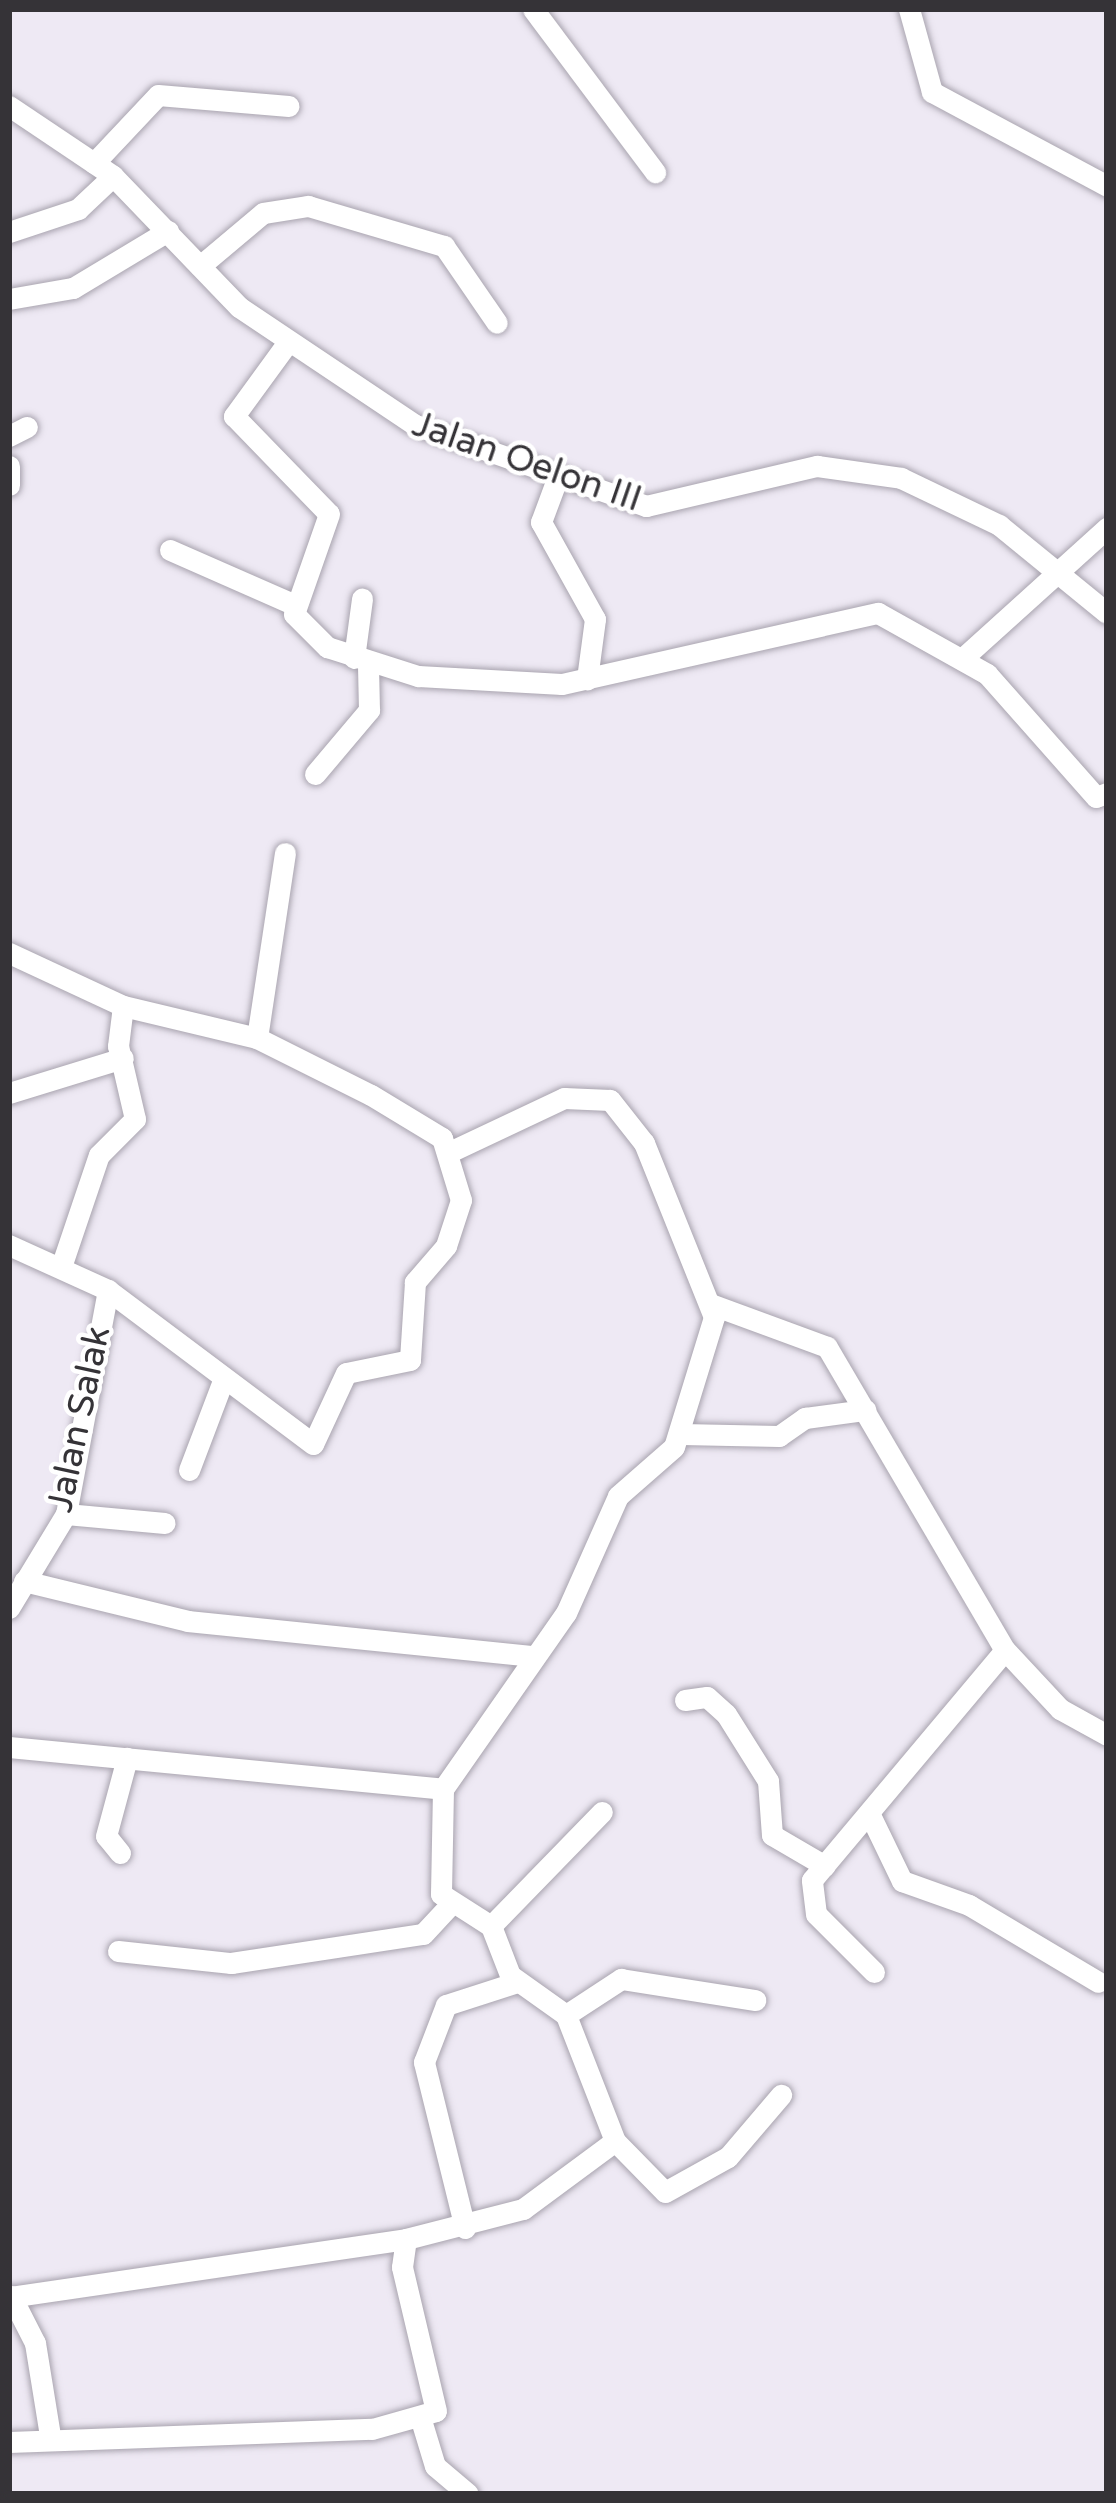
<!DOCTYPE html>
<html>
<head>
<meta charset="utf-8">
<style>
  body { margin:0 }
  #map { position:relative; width:1116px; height:2503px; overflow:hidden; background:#eee9f4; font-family:"Varela Round",sans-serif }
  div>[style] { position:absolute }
  .roads { filter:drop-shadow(0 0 3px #a9a4af) drop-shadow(0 0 3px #a9a4af) }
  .minor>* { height:21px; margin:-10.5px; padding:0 10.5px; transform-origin:10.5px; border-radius:10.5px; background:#fff }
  span { translate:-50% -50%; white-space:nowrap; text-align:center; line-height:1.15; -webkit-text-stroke:9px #fff; paint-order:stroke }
  .street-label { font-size:36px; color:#353337 }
  .frame { position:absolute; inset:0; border:12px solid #353337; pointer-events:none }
</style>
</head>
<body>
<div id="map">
  <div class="roads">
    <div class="minor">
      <i style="left:533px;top:9px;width:204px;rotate:53.2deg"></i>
      <i style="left:909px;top:9px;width:86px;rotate:74.5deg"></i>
      <i style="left:932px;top:92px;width:199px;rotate:28.2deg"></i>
      <i style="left:9px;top:106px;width:125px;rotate:33.9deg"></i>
      <i style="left:113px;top:176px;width:182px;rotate:46.1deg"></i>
      <i style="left:239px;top:307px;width:212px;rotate:33.8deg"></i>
      <i style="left:415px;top:425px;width:245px;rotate:19.3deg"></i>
      <i style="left:646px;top:506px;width:176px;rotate:-13.2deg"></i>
      <i style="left:817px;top:466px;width:85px;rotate:8.1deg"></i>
      <i style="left:901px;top:478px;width:109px;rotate:25.6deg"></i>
      <i style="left:999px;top:525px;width:139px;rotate:39.2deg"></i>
      <i style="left:94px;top:163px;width:93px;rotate:-46.7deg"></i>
      <i style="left:158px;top:95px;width:131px;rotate:4.8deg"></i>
      <i style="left:9px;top:232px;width:73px;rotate:-18.4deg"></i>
      <i style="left:78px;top:209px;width:48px;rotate:-43.3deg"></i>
      <i style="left:200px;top:266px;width:82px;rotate:-40.1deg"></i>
      <i style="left:263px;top:213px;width:46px;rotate:-8.8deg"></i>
      <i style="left:308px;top:206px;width:142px;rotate:16.4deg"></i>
      <i style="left:444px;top:246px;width:93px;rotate:55.5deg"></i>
      <i style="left:9px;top:299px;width:65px;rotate:-9.8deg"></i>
      <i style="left:73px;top:288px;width:111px;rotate:-31deg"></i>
      <i style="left:288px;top:342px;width:92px;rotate:126.1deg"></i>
      <i style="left:234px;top:416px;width:136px;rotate:45.9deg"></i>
      <i style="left:329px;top:514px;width:106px;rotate:109.3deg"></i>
      <i style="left:294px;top:614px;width:47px;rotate:45deg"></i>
      <i style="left:327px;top:647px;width:96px;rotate:17.7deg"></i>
      <i style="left:418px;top:676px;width:144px;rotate:3.2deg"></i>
      <i style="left:562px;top:684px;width:324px;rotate:-12.7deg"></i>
      <i style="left:878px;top:613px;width:125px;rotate:29.2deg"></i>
      <i style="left:987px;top:674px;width:164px;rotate:48.5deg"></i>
      <i style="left:1096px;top:797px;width:12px;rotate:-20deg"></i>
      <i style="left:9px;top:436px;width:20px;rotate:-27deg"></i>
      <i style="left:9px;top:466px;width:19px;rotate:90deg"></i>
      <i style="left:557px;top:479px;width:46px;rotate:110.4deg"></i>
      <i style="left:541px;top:522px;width:111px;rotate:60.9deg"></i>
      <i style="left:595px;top:619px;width:61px;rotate:97.6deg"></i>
      <i style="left:170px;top:550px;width:137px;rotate:23.7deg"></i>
      <i style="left:964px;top:657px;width:193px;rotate:-42.1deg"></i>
      <i style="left:354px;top:658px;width:60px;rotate:-82.3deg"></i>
      <i style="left:315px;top:774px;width:84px;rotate:-49.8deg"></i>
      <i style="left:369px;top:710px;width:45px;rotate:-91.3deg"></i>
      <i style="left:9px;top:953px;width:126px;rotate:24.9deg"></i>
      <i style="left:123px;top:1006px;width:138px;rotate:13.4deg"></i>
      <i style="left:257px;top:1038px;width:127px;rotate:26.6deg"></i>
      <i style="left:371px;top:1095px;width:83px;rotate:31.2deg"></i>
      <i style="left:442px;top:1138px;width:65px;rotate:73deg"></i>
      <i style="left:461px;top:1200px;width:48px;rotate:108.1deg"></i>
      <i style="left:446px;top:1246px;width:48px;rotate:130.7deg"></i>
      <i style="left:415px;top:1282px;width:78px;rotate:93.7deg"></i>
      <i style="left:410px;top:1360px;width:65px;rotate:168.5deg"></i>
      <i style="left:346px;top:1373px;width:78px;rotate:114.9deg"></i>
      <i style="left:313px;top:1444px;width:256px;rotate:-143.1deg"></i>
      <i style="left:108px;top:1290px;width:109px;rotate:-155.6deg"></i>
      <i style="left:257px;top:1038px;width:187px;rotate:-81.4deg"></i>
      <i style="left:9px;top:1093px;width:119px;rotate:-17.1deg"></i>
      <i style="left:61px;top:1267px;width:118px;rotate:-71.3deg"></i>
      <i style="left:99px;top:1155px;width:51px;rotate:-45deg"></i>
      <i style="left:135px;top:1119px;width:75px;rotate:-103.1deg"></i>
      <i style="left:118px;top:1046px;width:40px;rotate:-82.9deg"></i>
      <i style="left:713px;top:1305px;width:121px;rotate:20.2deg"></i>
      <i style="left:827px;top:1347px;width:351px;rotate:59.6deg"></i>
      <i style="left:681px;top:1434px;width:98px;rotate:1.2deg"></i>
      <i style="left:779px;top:1436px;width:32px;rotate:-35deg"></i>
      <i style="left:805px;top:1418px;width:61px;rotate:-7.6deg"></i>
      <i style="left:189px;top:1470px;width:98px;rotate:-69.2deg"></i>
      <i style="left:66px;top:1514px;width:99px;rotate:5.2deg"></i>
      <i style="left:24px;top:1581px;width:169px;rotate:13.7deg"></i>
      <i style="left:188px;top:1621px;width:344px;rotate:5.8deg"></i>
      <i style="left:9px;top:1608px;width:110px;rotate:-58.8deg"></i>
      <i style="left:66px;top:1514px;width:228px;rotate:-79.4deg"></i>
      <i style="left:685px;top:1700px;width:22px;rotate:-8deg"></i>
      <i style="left:707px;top:1697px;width:25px;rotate:42deg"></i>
      <i style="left:726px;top:1714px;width:79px;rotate:57.9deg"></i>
      <i style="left:768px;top:1781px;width:54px;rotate:85.8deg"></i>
      <i style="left:772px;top:1835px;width:61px;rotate:30.3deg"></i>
      <i style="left:9px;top:1747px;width:436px;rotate:5.5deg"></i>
      <i style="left:443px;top:1789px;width:105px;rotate:91.1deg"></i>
      <i style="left:441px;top:1894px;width:59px;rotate:32.6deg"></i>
      <i style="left:443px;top:1789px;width:215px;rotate:-55.1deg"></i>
      <i style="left:566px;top:1613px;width:128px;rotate:-66deg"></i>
      <i style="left:618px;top:1496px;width:74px;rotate:-41.2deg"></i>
      <i style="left:674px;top:1447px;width:136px;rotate:-72.9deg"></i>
      <i style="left:714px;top:1317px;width:188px;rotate:-111.9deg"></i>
      <i style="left:644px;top:1143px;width:55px;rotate:-128.3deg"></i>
      <i style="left:610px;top:1100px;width:46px;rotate:-177.5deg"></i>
      <i style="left:564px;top:1098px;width:126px;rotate:154.7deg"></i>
      <i style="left:872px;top:1819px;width:69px;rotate:64.2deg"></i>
      <i style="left:902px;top:1881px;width:71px;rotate:19.7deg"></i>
      <i style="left:969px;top:1905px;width:150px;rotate:30.8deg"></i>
      <i style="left:120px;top:1853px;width:22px;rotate:-129deg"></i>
      <i style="left:106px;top:1836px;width:81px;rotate:-74.9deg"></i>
      <i style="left:118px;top:1951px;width:114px;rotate:6.1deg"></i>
      <i style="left:231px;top:1963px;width:194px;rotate:-8.6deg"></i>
      <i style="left:423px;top:1934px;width:37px;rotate:-47deg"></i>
      <i style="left:874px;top:1972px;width:82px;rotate:-135deg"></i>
      <i style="left:816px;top:1914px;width:34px;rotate:-97deg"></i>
      <i style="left:812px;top:1880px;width:300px;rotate:-50deg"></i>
      <i style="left:1005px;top:1650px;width:81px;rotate:47deg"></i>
      <i style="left:1060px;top:1709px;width:54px;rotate:29deg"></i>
      <i style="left:566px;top:2015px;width:66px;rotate:-33.2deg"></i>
      <i style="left:621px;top:1979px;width:136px;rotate:8.9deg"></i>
      <i style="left:615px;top:2141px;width:71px;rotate:45.6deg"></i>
      <i style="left:665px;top:2192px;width:72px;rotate:-29.1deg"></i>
      <i style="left:728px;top:2157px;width:82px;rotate:-49.5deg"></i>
      <i style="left:465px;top:2228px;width:171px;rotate:-103.9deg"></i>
      <i style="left:424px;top:2062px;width:61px;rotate:-68.9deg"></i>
      <i style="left:446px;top:2005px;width:75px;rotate:-17.9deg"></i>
      <i style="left:11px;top:2296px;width:53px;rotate:62.9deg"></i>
      <i style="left:35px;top:2343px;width:94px;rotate:80.8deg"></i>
      <i style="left:9px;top:2297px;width:401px;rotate:-8.3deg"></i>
      <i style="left:421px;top:2420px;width:48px;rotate:73.1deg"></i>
      <i style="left:435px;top:2466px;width:43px;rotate:40.3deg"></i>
      <i style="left:9px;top:2442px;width:363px;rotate:-2.1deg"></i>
      <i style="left:372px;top:2429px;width:66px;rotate:-15.7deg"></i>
      <i style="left:436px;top:2411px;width:148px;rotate:-103.3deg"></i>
      <i style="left:402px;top:2267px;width:28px;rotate:-82deg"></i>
      <i style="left:406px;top:2239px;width:121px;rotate:-14.4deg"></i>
      <i style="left:523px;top:2209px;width:114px;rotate:-36.5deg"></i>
      <i style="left:615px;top:2141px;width:135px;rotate:-111.3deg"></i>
      <i style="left:566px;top:2015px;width:69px;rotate:-144.5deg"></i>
      <i style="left:510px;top:1975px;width:53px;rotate:-111.2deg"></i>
      <i style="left:491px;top:1926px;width:159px;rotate:-45.8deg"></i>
    </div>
  </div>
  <div class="street-label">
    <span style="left:527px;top:462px;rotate:19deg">Jalan Oelon III</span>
    <span style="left:79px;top:1419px;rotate:-78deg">Jalan Salak</span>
  </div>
  <div class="frame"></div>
</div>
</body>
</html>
